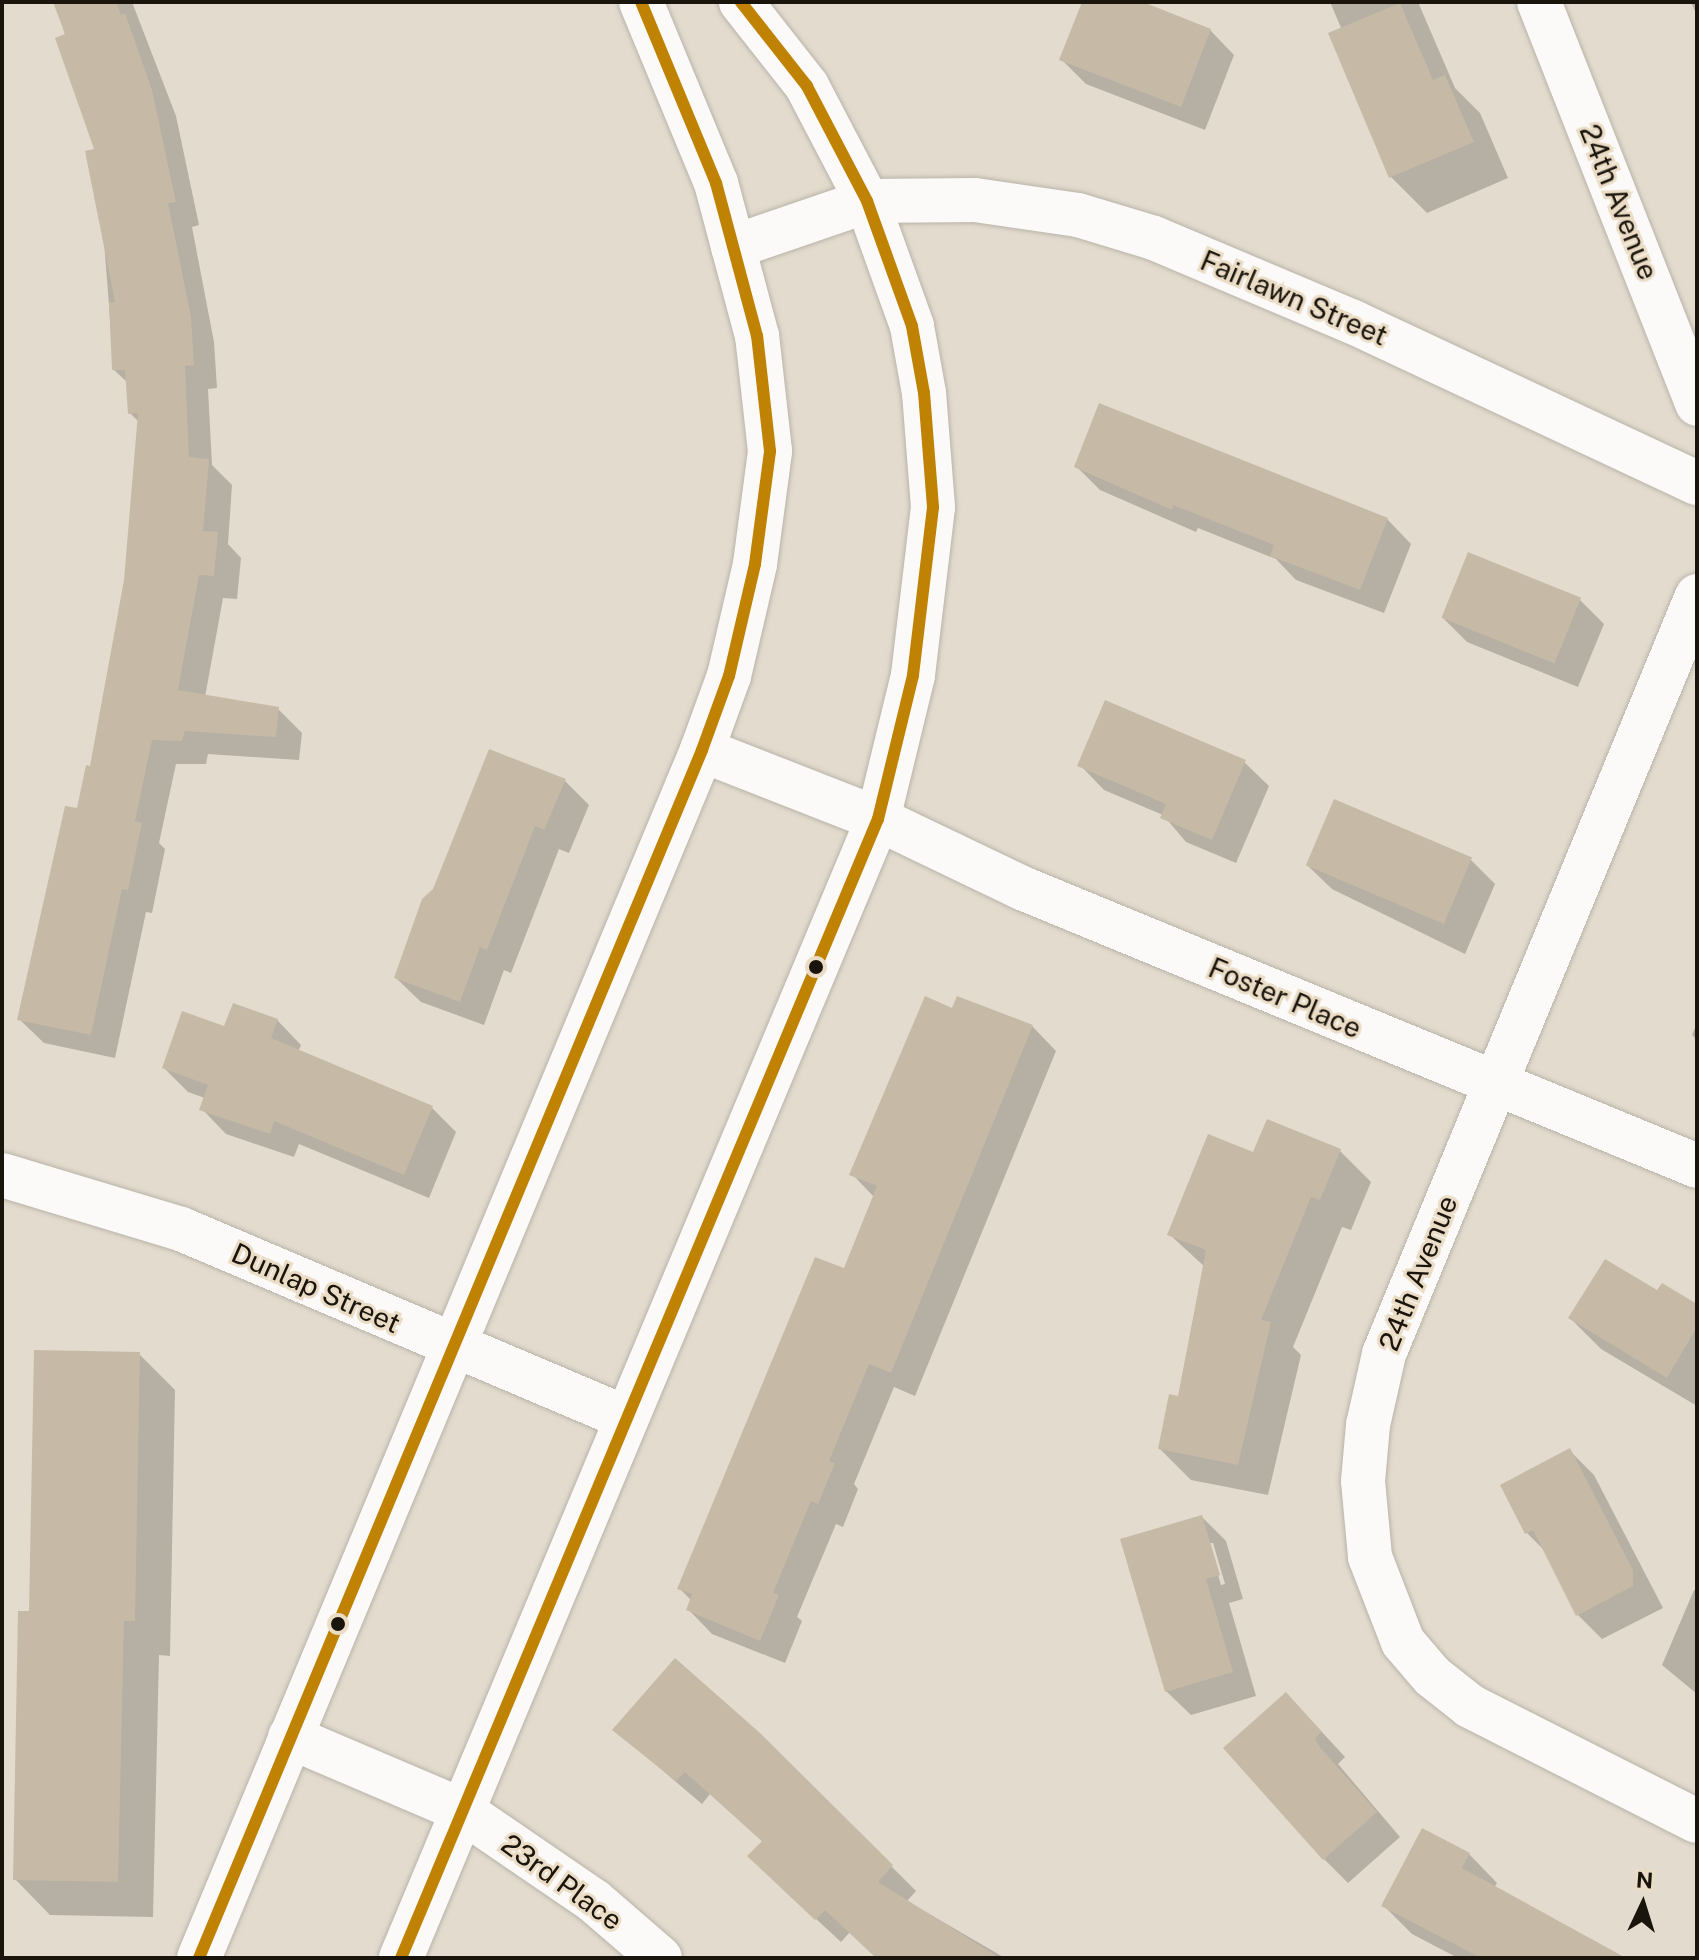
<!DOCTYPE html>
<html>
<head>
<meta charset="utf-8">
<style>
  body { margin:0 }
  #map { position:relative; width:1699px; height:1960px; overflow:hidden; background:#e3dbce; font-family:"Public Sans",sans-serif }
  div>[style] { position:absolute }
  .shadow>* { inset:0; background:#0003 }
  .building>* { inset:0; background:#c6baa6; transform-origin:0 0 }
  .roads { filter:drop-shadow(0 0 2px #b9b3a9) drop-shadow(0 0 2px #b9b3a9) }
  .minor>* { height:44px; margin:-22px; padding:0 22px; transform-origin:22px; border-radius:22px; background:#fbfaf8 }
  .bus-1>* { height:12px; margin:-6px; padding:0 6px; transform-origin:6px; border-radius:6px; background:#c08203 }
  .dots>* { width:22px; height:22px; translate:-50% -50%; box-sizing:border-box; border:4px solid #ebdcc6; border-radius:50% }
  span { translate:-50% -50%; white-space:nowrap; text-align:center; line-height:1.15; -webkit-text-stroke:6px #ebdcc6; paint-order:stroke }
  .street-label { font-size:28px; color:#19140c }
  .frame { position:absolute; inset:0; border:4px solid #19140c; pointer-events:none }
  .north { position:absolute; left:1603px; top:1864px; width:80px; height:80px; -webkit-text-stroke:6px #ebdcc6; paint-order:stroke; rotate:4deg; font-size:22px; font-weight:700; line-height:32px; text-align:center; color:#19140c }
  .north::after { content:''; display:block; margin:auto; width:28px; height:36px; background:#19140c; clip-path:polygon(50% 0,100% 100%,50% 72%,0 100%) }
</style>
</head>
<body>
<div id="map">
  <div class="shadow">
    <i style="clip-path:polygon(56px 2px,132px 2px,176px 116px,199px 225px,192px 227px,214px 342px,217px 388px,208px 389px,212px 465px,232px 485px,228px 544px,241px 558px,237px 599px,223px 598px,205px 697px,278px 709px,302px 733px,299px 760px,208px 754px,206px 764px,176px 764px,159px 843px,165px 849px,152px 913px,146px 912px,115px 1058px,44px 1043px,19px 1019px,92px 768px,126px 580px,139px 422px,130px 413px,128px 383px,114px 370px,97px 151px)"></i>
    <i style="clip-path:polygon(1084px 2px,1137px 2px,1210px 30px,1234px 55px,1205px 130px,1086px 84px,1062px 60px)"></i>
    <i style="clip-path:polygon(1330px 2px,1418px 2px,1455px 88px,1480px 113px,1508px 178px,1427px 213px,1391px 177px,1331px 34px,1342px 30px)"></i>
    <i style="clip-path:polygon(1691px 2px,1697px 2px,1697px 16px)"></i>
    <i style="clip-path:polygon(1076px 466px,1387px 519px,1411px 544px,1384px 613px,1296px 580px,1276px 559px,1198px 528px,1196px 532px,1100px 490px)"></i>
    <i style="clip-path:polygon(1580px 600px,1604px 624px,1578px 687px,1467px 642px,1443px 618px)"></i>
    <i style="clip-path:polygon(1244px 762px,1269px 786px,1236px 863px,1186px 842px,1163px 815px,1104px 790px,1080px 765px)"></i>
    <i style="clip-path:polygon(565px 781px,589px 805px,569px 853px,559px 849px,511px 973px,504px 970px,484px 1025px,421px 1002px,396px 978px)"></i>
    <i style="clip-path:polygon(1471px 860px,1495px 884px,1465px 954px,1332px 889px,1307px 865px)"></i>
    <i style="clip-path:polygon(953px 1010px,1032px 1026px,1056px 1051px,915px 1396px,894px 1387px,854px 1484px,858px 1489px,843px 1527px,836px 1524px,797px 1617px,802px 1621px,785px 1663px,712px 1634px,688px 1609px,692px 1601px,679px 1588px,845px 1271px,874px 1197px,852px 1174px)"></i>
    <i style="clip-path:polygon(277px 1020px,301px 1045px,298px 1052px,432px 1108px,456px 1132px,429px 1198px,299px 1144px,294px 1157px,226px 1134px,202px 1109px,205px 1098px,188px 1092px,164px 1068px,226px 1029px)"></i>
    <i style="clip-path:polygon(1697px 1023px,1697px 1040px,1692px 1035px)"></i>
    <i style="clip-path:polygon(1340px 1151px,1371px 1182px,1351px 1230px,1342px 1227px,1293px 1347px,1301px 1355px,1268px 1495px,1191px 1480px,1160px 1449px,1179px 1399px,1205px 1267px,1169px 1234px,1254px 1154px)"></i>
    <i style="clip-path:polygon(1658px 1293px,1697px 1307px,1697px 1406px,1601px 1349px,1570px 1318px)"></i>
    <i style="clip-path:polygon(139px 1354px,175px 1390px,170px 1656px,159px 1655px,153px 1917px,50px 1915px,15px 1879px)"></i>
    <i style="clip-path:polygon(1570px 1451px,1594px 1475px,1663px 1608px,1602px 1639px,1578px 1615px,1547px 1553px,1527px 1533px)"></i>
    <i style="clip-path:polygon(evenodd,1202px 1517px,1226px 1541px,1243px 1599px,1229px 1603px,1256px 1696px,1191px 1715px,1166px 1691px,1202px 1517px,1209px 1543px,1213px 1543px,1225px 1584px,1221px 1585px,1209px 1543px)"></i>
    <i style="clip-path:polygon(1694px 1590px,1697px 1591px,1697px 1694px,1662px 1665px)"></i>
    <i style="clip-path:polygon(1310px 1719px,1345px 1757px,1338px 1764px,1400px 1837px,1348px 1883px,1324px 1859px)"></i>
    <i style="clip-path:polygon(615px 1730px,759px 1734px,916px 1891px,907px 1901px,1005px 1958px,878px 1958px,850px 1932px,841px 1942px,774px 1880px,763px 1842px,710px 1794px,702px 1804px)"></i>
    <i style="clip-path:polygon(1469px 1854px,1497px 1883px,1494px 1888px,1623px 1958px,1458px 1958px,1412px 1934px,1384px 1906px)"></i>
  </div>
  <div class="building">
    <i style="clip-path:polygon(53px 2px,116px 2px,121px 15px,125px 13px,152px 90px,176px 202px,168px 203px,191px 317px,194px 365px,185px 366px,189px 457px,209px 459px,203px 531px,218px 532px,214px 576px,199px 575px,178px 690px,279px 707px,276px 737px,185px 731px,182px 741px,152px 740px,135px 821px,142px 823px,128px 890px,122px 889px,91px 1035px,17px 1020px,65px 806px,77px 808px,86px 765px,90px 766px,124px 580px,138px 413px,128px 414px,125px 370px,112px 370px,109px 302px,115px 302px,85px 151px,94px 149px,55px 38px,65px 34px)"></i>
    <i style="clip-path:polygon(1082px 2px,1143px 2px,1211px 29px,1181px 107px,1059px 60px)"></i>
    <i style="clip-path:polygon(1400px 3px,1433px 80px,1445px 75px,1474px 142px,1389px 178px,1328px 33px)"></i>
    <i style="clip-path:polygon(1099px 403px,1388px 518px,1360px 590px,1270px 556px,1274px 545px,1173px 505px,1172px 510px,1074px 467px)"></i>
    <i style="left:1468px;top:552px;width:122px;height:71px;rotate:22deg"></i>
    <i style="clip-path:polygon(1105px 700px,1246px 760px,1212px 840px,1160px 818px,1166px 804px,1077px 766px)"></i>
    <i style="clip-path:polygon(489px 749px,566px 779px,544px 830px,535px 826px,487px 950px,480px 947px,460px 1002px,394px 978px,422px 899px,433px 889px)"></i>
    <i style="left:1334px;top:799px;width:150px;height:72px;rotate:23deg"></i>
    <i style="clip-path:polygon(925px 996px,952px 1008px,957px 996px,1033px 1025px,891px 1373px,869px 1364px,829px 1461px,835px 1463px,818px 1504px,811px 1501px,773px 1593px,779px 1595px,760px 1641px,686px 1610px,692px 1594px,677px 1589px,815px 1257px,844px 1268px,877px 1186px,849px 1175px)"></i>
    <i style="clip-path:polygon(233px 1003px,278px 1019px,271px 1038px,433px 1106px,404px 1175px,274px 1121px,270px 1134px,199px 1110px,208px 1085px,162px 1068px,182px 1011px,224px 1026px)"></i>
    <i style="clip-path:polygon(1267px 1119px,1341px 1149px,1320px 1200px,1311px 1197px,1261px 1320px,1271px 1322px,1238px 1465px,1158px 1449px,1169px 1394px,1178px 1396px,1206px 1250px,1167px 1235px,1208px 1134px,1253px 1152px)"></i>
    <i style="clip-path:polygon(1605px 1259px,1657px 1290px,1662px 1283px,1697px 1304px,1697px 1327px,1667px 1378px,1568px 1318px)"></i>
    <i style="clip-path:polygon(34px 1350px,140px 1352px,135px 1621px,124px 1621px,118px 1882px,13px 1880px,18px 1611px,29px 1611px)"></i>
    <i style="clip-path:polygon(1570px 1448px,1633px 1570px,1633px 1586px,1576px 1616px,1533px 1530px,1525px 1534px,1500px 1485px)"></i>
    <i style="clip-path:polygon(1202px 1515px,1220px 1575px,1206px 1579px,1233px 1672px,1165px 1692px,1120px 1539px)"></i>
    <i style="clip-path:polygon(675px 1658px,760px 1733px,893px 1865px,878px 1882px,1000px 1958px,876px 1958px,825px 1910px,815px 1920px,747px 1856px,762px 1841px,685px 1772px,676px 1781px,612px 1730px)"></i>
    <i style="clip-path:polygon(1286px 1692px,1322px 1732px,1315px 1738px,1319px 1746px,1377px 1812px,1323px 1860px,1223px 1748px)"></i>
    <i style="clip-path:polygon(1422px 1828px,1470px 1853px,1462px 1868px,1626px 1958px,1481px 1958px,1381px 1906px)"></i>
  </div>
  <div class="roads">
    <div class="minor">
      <i style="left:1539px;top:2px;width:432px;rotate:68.5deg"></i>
      <i style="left:733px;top:247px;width:142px;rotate:-18.9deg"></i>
      <i style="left:867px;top:201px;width:108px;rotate:-0.5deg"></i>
      <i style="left:975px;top:200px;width:104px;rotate:8.3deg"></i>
      <i style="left:1078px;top:215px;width:79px;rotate:16.8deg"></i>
      <i style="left:1154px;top:238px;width:216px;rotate:22.9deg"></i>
      <i style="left:1353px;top:322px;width:380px;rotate:25.1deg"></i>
      <i style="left:1697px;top:596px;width:820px;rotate:112.44deg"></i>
      <i style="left:1384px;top:1354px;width:73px;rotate:102.7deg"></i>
      <i style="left:1368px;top:1425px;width:56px;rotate:95.1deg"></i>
      <i style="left:1363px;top:1481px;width:76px;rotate:84.7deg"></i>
      <i style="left:1370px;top:1557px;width:91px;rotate:68.8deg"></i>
      <i style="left:1403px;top:1642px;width:45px;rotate:49.5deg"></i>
      <i style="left:1432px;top:1676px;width:48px;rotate:38.3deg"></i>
      <i style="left:1470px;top:1706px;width:254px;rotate:26.9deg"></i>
      <i style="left:702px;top:750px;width:189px;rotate:21.4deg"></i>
      <i style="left:878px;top:819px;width:160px;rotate:25.6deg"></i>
      <i style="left:1022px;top:888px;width:730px;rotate:22.38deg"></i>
      <i style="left:2px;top:1175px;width:187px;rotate:16.8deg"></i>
      <i style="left:181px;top:1229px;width:480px;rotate:23deg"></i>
      <i style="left:290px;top:1737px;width:186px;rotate:23.1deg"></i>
      <i style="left:461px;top:1810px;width:161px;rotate:34.4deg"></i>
      <i style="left:594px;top:1901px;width:87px;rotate:40.8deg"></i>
      <i style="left:199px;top:1958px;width:1309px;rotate:-67.39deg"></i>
      <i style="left:702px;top:750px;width:79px;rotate:-70deg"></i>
      <i style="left:729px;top:676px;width:115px;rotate:-76.9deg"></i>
      <i style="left:755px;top:564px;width:114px;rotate:-82.4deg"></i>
      <i style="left:770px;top:451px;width:116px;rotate:-96.4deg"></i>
      <i style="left:757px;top:336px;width:158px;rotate:-105deg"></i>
      <i style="left:716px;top:183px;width:196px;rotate:-112.5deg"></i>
      <i style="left:401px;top:1958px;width:1235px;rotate:-67.28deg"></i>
      <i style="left:878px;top:819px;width:148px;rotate:-76.3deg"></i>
      <i style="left:913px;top:675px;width:169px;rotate:-83.2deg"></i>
      <i style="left:933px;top:507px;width:114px;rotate:-94.5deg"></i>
      <i style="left:924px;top:393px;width:68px;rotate:-100.2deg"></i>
      <i style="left:912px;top:326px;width:133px;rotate:-109.8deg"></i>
      <i style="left:867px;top:201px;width:130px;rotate:-117.6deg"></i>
      <i style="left:807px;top:86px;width:107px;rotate:-128.2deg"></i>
    </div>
  </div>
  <div class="bus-1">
    <i style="left:199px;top:1958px;width:1309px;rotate:-67.39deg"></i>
    <i style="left:702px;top:750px;width:79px;rotate:-70deg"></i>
    <i style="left:729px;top:676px;width:115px;rotate:-76.9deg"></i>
    <i style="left:755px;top:564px;width:114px;rotate:-82.4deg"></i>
    <i style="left:770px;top:451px;width:116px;rotate:-96.4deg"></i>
    <i style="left:757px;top:336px;width:158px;rotate:-105deg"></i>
    <i style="left:716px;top:183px;width:196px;rotate:-112.5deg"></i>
    <i style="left:401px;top:1958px;width:1235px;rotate:-67.28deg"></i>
    <i style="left:878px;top:819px;width:148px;rotate:-76.3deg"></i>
    <i style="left:913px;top:675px;width:169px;rotate:-83.2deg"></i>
    <i style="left:933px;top:507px;width:114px;rotate:-94.5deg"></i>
    <i style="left:924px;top:393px;width:68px;rotate:-100.2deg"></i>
    <i style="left:912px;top:326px;width:133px;rotate:-109.8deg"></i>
    <i style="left:867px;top:201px;width:130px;rotate:-117.6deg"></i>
    <i style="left:807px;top:86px;width:107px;rotate:-128.2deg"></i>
  </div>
  <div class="dots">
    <i style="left:816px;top:967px;background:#19140c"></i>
    <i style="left:338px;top:1624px;background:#19140c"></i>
  </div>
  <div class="street-label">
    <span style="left:1619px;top:202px;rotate:68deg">24th Avenue</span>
    <span style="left:1294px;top:298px;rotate:23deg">Fairlawn Street</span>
    <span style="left:1285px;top:998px;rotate:23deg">Foster Place</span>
    <span style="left:1418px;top:1273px;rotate:-68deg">24th Avenue</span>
    <span style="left:316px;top:1288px;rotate:24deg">Dunlap Street</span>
    <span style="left:562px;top:1882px;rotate:36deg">23rd Place</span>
  </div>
  <div class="frame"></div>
  <div class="north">N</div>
</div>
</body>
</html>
